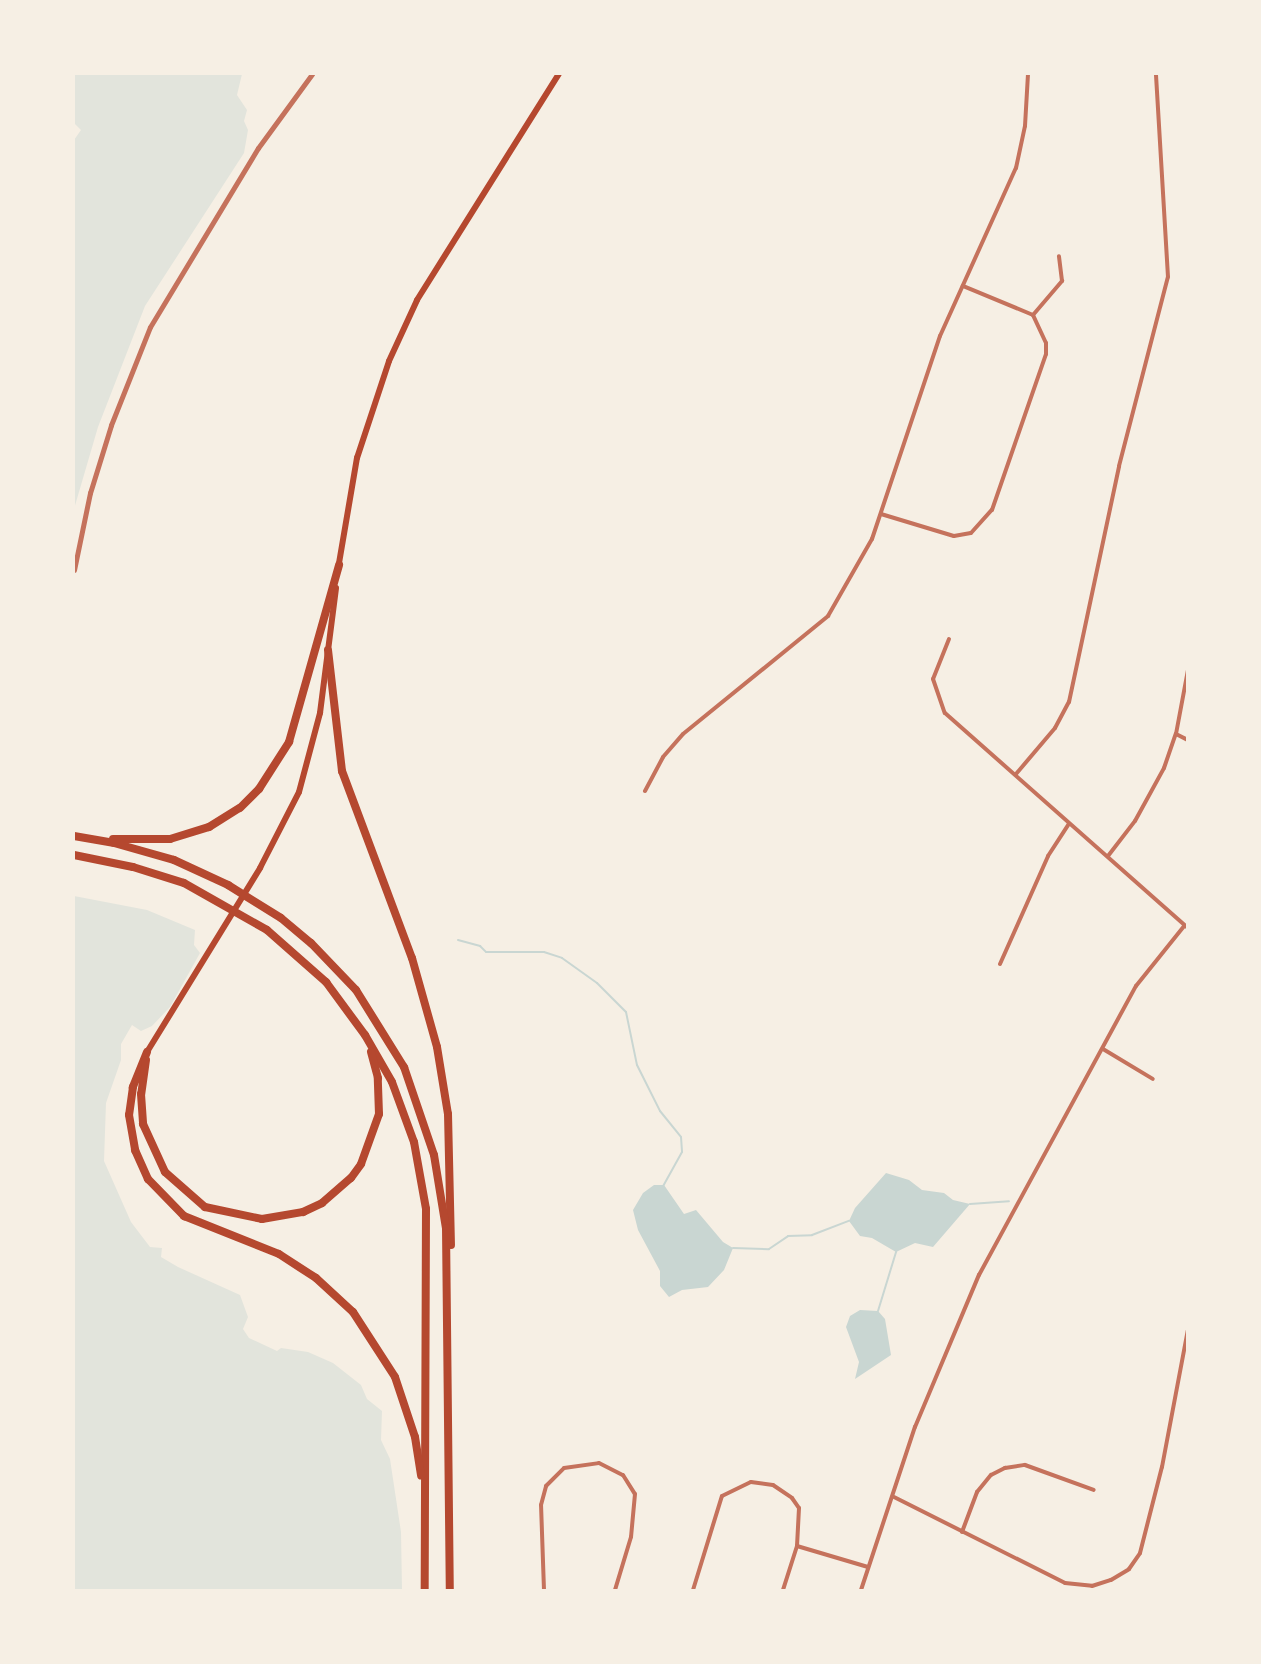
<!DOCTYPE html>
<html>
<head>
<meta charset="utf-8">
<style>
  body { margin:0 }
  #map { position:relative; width:1261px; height:1664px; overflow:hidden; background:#f6efe4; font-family:"DejaVu Sans",sans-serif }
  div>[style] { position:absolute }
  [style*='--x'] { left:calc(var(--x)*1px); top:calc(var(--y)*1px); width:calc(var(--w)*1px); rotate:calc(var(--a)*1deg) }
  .green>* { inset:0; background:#e2e4dc }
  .water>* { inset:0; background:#c9d6d2 }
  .stream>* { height:2px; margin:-1px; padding:0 1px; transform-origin:1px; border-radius:1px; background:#c9d6d2 }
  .minor>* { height:4px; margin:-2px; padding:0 2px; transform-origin:2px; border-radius:2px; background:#c5725c }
  .tertiary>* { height:5px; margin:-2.5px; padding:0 2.5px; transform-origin:2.5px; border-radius:2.5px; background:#c5725c }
  .secondary>* { height:6px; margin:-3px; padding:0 3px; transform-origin:3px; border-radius:3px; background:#b5482f }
  .motorway>* { height:8px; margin:-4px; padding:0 4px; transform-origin:4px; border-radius:4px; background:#b5482f }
  span { translate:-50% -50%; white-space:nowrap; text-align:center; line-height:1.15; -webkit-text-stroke:4.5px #f6efe4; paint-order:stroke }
  .frame { position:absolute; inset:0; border:75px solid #f6efe4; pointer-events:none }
</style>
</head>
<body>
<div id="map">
  <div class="green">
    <i style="clip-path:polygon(74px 74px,242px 74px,237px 95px,247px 110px,244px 121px,248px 130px,244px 153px,145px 306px,98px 427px,74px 509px,74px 140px,81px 130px,74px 123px)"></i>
    <i style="clip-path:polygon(74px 896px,147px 910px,195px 930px,194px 945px,200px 953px,170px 1007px,152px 1026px,141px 1031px,132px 1025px,121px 1044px,121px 1060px,106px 1103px,104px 1161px,131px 1222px,150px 1247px,162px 1248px,161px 1257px,178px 1267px,240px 1295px,248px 1317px,243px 1329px,249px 1338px,277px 1351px,281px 1348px,308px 1352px,333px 1363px,361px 1385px,367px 1399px,382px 1411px,381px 1440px,390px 1459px,401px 1532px,402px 1590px,74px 1590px)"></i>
  </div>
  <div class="water">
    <i style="clip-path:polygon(886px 1173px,909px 1180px,922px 1190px,944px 1193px,953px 1200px,970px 1204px,933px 1247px,915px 1243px,896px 1252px,872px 1238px,860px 1236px,849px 1221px,855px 1208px)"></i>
    <i style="clip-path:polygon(654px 1185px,664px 1185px,684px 1214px,696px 1210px,723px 1242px,733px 1248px,724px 1270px,708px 1287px,682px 1290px,669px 1297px,660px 1286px,660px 1271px,638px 1230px,633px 1210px,643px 1193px)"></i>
    <i style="clip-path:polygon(860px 1310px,878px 1311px,885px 1319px,891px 1355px,855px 1379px,859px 1362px,846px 1327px,850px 1316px)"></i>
  </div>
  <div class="stream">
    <i style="--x:458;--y:940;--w:23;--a:15"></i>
    <i style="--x:480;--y:946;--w:8;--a:45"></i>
    <i style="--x:486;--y:952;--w:58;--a:0"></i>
    <i style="--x:544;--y:952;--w:19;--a:18"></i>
    <i style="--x:562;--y:958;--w:43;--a:35.5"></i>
    <i style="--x:597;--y:983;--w:41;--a:45"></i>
    <i style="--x:626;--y:1012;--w:54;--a:78.3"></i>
    <i style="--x:637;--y:1065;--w:51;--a:63.4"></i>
    <i style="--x:660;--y:1111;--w:33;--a:51"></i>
    <i style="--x:681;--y:1137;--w:15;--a:86"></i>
    <i style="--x:682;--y:1152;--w:38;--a:119"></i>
    <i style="--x:970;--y:1204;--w:39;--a:-4"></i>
    <i style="--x:733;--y:1248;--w:36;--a:2"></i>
    <i style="--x:769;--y:1249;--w:23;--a:-34"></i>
    <i style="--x:788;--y:1236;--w:24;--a:-2"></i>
    <i style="--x:812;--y:1235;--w:40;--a:-21"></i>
    <i style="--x:878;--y:1311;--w:62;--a:-73"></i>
  </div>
  <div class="minor">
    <i style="--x:1033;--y:315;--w:45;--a:-49.5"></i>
    <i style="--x:1062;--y:281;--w:25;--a:-97"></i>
    <i style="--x:881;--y:514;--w:76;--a:16.8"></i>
    <i style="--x:954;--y:536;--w:17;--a:-10"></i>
    <i style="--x:971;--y:533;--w:31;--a:-48"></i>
    <i style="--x:992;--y:510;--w:165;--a:-70.9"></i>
    <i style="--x:1046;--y:354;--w:11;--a:-90"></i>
    <i style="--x:1046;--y:343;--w:31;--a:-115"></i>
    <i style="--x:1033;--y:315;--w:76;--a:-157.5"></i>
    <i style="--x:949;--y:639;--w:43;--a:111.8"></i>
    <i style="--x:933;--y:679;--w:36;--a:71"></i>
    <i style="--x:945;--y:713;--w:324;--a:41.5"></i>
    <i style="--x:1176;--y:734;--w:13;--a:27"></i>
    <i style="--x:1016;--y:774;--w:60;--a:-49.7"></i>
    <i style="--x:1055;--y:728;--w:30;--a:-62"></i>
    <i style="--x:1069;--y:702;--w:241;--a:-78"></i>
    <i style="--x:1119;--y:466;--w:195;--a:-75.5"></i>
    <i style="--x:1168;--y:277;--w:203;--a:-93.4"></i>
    <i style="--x:645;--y:791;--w:38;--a:-62"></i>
    <i style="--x:663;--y:757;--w:30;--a:-49"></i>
    <i style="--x:683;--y:734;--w:187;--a:-39.1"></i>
    <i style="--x:828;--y:616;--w:89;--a:-60.3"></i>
    <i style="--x:872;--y:539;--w:214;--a:-71.5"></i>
    <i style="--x:940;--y:336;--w:184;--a:-65.7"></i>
    <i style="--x:1016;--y:168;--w:43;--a:-77.9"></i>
    <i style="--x:1025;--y:126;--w:52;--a:-86.7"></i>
    <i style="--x:1108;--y:856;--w:44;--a:-52.4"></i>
    <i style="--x:1135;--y:821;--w:60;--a:-61.3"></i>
    <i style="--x:1164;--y:768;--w:36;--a:-71"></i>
    <i style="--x:1176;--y:734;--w:65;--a:-79.4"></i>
    <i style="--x:1000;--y:964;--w:118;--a:-66"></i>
    <i style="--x:1048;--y:856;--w:38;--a:-57"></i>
    <i style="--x:1103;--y:1049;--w:58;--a:31"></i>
    <i style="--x:894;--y:1497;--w:191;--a:26.7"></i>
    <i style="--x:1065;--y:1583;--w:27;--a:6"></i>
    <i style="--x:1092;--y:1586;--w:20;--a:-18"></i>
    <i style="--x:1111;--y:1580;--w:21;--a:-31"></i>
    <i style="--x:1129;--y:1569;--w:19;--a:-55"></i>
    <i style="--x:1140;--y:1553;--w:89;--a:-75.7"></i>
    <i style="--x:1162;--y:1467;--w:139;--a:-79.3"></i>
    <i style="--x:962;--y:1532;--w:43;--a:-69.4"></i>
    <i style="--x:977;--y:1492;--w:22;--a:-51"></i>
    <i style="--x:991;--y:1475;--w:16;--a:-27"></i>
    <i style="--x:1005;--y:1468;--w:20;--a:-9"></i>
    <i style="--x:1025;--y:1465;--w:73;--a:19.9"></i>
    <i style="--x:797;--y:1546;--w:74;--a:16.5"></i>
    <i style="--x:544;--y:1590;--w:85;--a:-92"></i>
    <i style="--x:541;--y:1505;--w:20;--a:-75"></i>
    <i style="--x:546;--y:1486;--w:25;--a:-45"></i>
    <i style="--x:564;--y:1468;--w:35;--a:-8"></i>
    <i style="--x:599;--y:1463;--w:27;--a:27"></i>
    <i style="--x:623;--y:1475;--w:22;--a:58"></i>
    <i style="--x:635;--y:1494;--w:43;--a:95.3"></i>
    <i style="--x:631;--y:1537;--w:55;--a:106.8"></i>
    <i style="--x:693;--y:1590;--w:98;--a:-72.9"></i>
    <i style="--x:722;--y:1496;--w:32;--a:-26"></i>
    <i style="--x:751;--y:1482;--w:22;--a:8"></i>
    <i style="--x:773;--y:1485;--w:23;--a:34"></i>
    <i style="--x:792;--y:1498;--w:12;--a:55"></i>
    <i style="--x:799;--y:1508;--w:38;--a:93"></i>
    <i style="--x:797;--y:1546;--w:46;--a:107.7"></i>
    <i style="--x:861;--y:1590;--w:172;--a:-71.7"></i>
    <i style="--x:915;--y:1427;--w:165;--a:-67.2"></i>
    <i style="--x:979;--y:1275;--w:329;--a:-61.5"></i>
    <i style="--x:1136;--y:986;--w:77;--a:-51.3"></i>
  </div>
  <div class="tertiary">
    <i style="--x:74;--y:570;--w:79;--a:-78.3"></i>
    <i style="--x:90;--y:493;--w:71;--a:-72.8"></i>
    <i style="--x:111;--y:425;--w:105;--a:-68.3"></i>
    <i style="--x:150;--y:327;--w:209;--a:-58.9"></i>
    <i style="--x:258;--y:148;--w:92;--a:-53.9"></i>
  </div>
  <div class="secondary">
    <i style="--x:338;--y:569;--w:113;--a:-80.3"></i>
    <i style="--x:357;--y:458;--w:102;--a:-71.7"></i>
    <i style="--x:389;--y:361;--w:67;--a:-65.3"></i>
    <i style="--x:417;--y:300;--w:267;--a:-57.9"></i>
    <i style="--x:147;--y:1052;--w:216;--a:-58.4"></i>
    <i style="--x:260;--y:868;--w:85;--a:-62.8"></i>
    <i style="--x:299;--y:792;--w:82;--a:-75.1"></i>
    <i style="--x:320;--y:713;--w:126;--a:-82.7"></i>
  </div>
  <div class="motorway">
    <i style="--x:328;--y:650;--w:122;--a:83.4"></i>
    <i style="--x:342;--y:771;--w:200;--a:69.5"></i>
    <i style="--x:412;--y:958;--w:92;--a:74.3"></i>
    <i style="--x:437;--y:1047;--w:68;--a:80.7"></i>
    <i style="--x:448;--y:1114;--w:131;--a:88.7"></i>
    <i style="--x:74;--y:836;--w:41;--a:9.9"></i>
    <i style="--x:114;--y:843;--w:62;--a:15.8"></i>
    <i style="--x:174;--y:860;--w:60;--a:24.8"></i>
    <i style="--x:228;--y:885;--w:62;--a:31.9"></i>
    <i style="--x:281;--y:918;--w:39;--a:40"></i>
    <i style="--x:311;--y:943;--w:65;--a:46.2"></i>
    <i style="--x:356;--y:990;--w:91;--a:58.1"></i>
    <i style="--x:404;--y:1067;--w:93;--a:71.2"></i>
    <i style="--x:434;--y:1155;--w:74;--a:80.7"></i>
    <i style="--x:446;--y:1228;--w:362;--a:89.4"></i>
    <i style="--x:113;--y:839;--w:57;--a:0"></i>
    <i style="--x:170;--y:839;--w:41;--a:-17.1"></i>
    <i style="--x:209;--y:827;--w:36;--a:-32"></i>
    <i style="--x:240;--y:808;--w:27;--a:-45"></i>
    <i style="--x:259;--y:789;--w:56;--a:-57.4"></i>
    <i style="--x:289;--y:742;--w:184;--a:-74.2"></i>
    <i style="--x:74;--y:855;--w:60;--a:11.5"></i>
    <i style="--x:133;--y:867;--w:53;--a:17.4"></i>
    <i style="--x:184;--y:883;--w:95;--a:29.5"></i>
    <i style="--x:267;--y:930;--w:79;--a:41.4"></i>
    <i style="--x:326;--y:982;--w:66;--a:53.7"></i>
    <i style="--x:365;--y:1035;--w:54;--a:60.1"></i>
    <i style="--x:392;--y:1082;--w:64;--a:69.9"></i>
    <i style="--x:414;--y:1142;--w:68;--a:79.8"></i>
    <i style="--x:426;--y:1209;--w:381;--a:90.2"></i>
    <i style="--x:147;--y:1052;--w:38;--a:112"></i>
    <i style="--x:133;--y:1087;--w:28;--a:98"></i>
    <i style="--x:129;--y:1115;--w:36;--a:80"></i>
    <i style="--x:135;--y:1150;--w:32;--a:66"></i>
    <i style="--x:148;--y:1179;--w:52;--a:45.8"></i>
    <i style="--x:184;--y:1216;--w:102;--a:21.8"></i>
    <i style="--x:279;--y:1254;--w:44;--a:33"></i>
    <i style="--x:316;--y:1278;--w:50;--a:42.6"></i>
    <i style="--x:353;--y:1312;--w:77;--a:57.1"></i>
    <i style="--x:395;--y:1377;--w:63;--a:71.6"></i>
    <i style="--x:415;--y:1437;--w:39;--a:81"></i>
    <i style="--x:146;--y:1060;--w:34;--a:98"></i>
    <i style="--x:141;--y:1094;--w:30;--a:86"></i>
    <i style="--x:143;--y:1124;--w:53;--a:65.4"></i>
    <i style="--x:165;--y:1172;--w:53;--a:41.2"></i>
    <i style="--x:205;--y:1207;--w:58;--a:11.9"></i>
    <i style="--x:262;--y:1219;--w:42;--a:-9.7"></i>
    <i style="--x:303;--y:1212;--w:21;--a:-25"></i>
    <i style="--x:322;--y:1203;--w:38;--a:-41"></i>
    <i style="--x:351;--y:1178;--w:17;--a:-54"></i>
    <i style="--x:361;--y:1164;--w:53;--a:-70.2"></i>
    <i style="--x:379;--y:1114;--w:36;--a:-92"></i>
    <i style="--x:378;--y:1078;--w:27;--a:-105"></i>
  </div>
  <div class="frame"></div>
</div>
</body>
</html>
